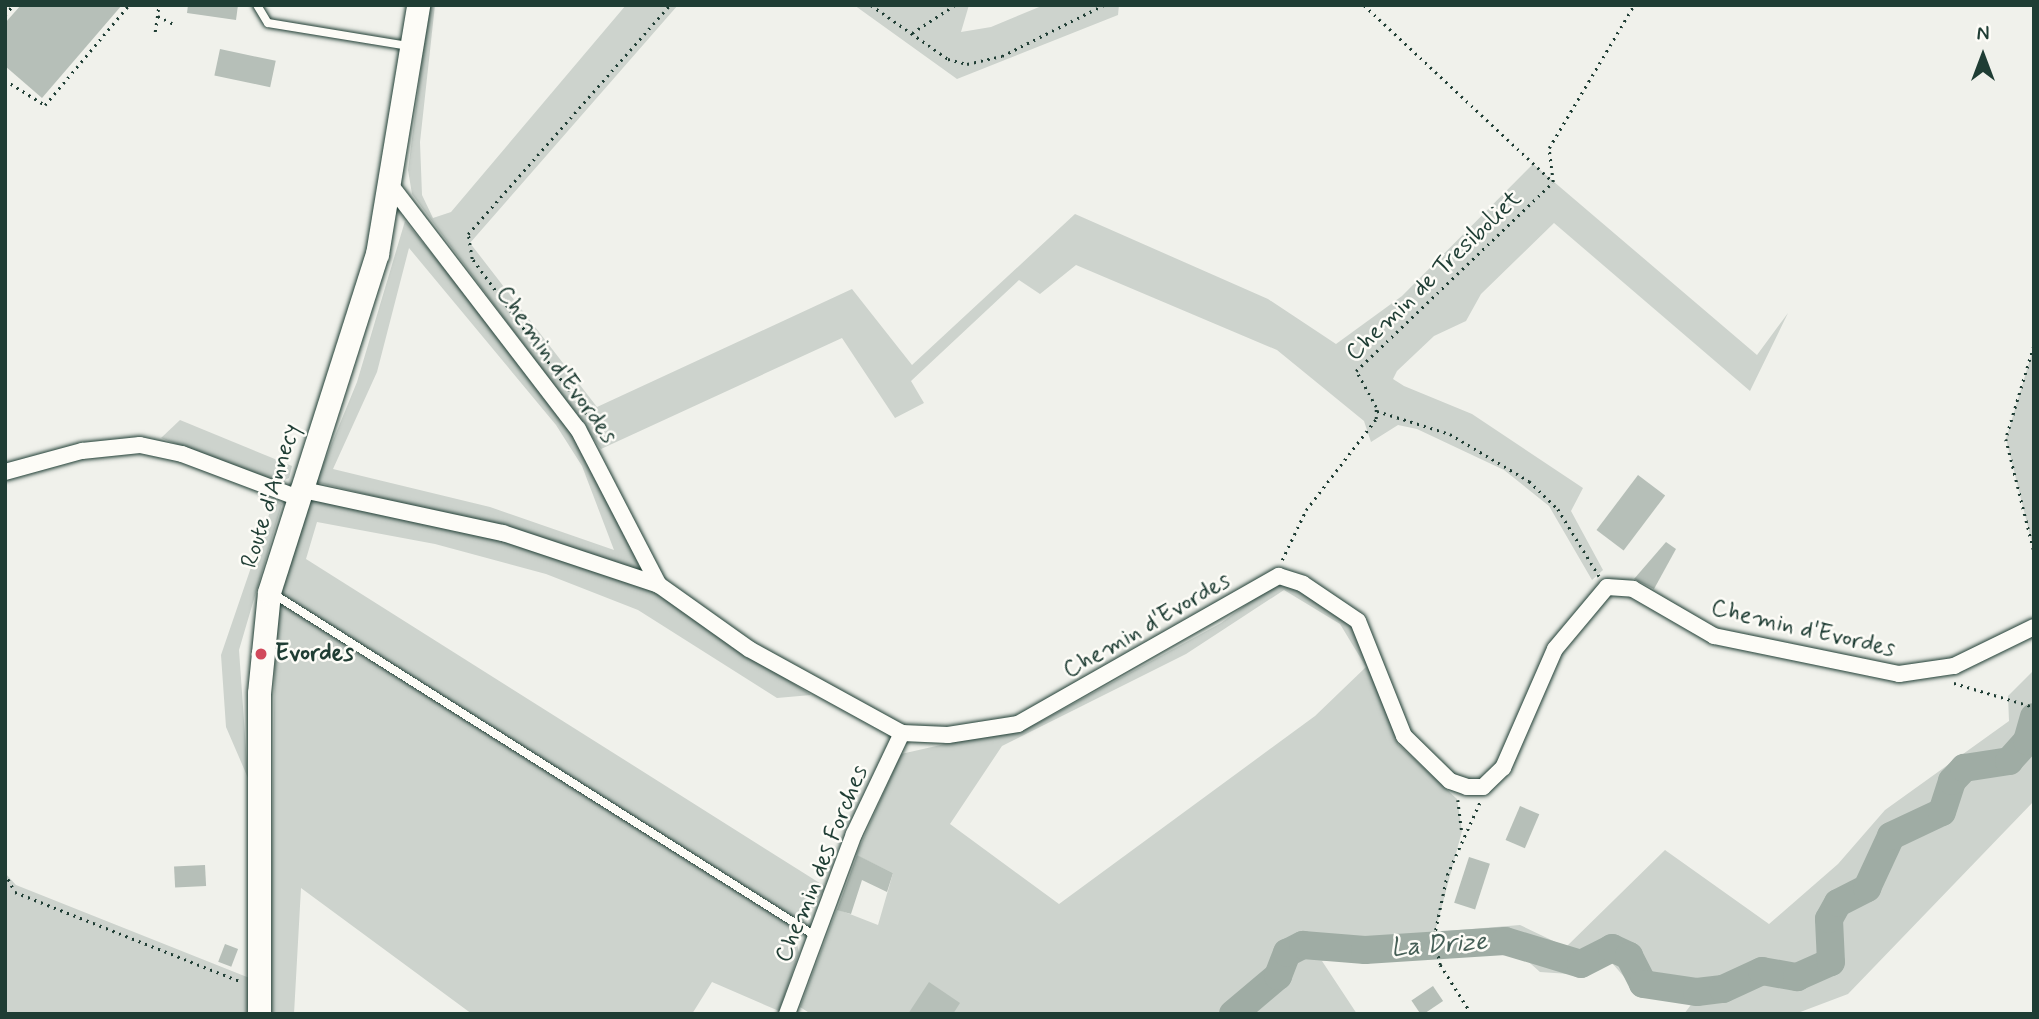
<!DOCTYPE html>
<html>
<head>
<meta charset="utf-8">
<style>
  body { margin:0 }
  #map { position:relative; width:2039px; height:1019px; overflow:hidden; background:#f0f1eb; font-family:Mynerve,sans-serif }
  div>[style] { position:absolute }
  [style*='--x'] { left:calc(var(--x)*1px); top:calc(var(--y)*1px); width:calc(var(--w)*1px); rotate:calc(var(--a)*1deg) }
  .green>* { inset:0; background:#cdd3cd }
  .river>* { height:28px; margin:-14px; padding:0 14px; transform-origin:14px; border-radius:14px; background:#9faca4 }
  .building>* { inset:0; background:#b6bfb8; transform-origin:0 0 }
  .path>* { height:2.5px; margin-top:-1.25px; transform-origin:0; background:repeating-linear-gradient(90deg,#1f3d34 0 2px,transparent 0 7px) }
  .roads { filter:drop-shadow(0 0 2px #1f3d34) drop-shadow(0 0 2px #1f3d34) }
  .service>* { height:8px; margin:-4px; padding:0 4px; transform-origin:4px; border-radius:4px; background:#fdfcf7 }
  .minor>* { height:16px; margin:-8px; padding:0 8px; transform-origin:8px; border-radius:8px; background:#fdfcf7 }
  .secondary>* { height:23px; margin:-11.5px; padding:0 11.5px; transform-origin:11.5px; border-radius:11.5px; background:#fdfcf7 }
  .dots>* { width:19px; height:19px; translate:-50% -50%; box-sizing:border-box; border:4px solid #fdfcf7; border-radius:50% }
  span { translate:-50% -50%; white-space:nowrap; text-align:center; line-height:1.15; -webkit-text-stroke:5px #fdfcf7; paint-order:stroke }
  .street-label { font-size:24px; color:#1f3d34 }
  .poi-label { font-size:24px; color:#1f3d34; font-weight:700 }
  .left { translate:0 -50%; text-align:left }
  .water-label { font-size:26px; color:#455e56; font-style:italic }
  .frame { position:absolute; inset:0; border:7px solid #1f3d34; pointer-events:none }
  .north { position:absolute; left:1948px; top:21px; width:70px; height:70px; -webkit-text-stroke:5px #fdfcf7; paint-order:stroke; rotate:0deg; font-size:19px; font-weight:700; line-height:28px; text-align:center; color:#1f3d34 }
  .north::after { content:''; display:block; margin:auto; width:24px; height:32px; background:#1f3d34; clip-path:polygon(50% 0,100% 100%,50% 72%,0 100%) }
</style>
</head>
<body>
<div id="map">
  <div class="green">
    <i style="clip-path:polygon(429px 5px,435px 5px,420px 142px,422px 195px,433px 218px,451px 212px,626px 5px,678px 5px,470px 243px,597px 407px,852px 289px,912px 365px,1075px 214px,1268px 299px,1336px 344px,1402px 296px,1533px 164px,1757px 355px,1788px 313px,1750px 391px,1554px 223px,1481px 294px,1466px 321px,1434px 336px,1397px 371px,1393px 379px,1404px 386px,1472px 414px,1583px 488px,1571px 511px,1603px 570px,1592px 580px,1549px 506px,1504px 470px,1417px 429px,1398px 425px,1371px 442px,1364px 421px,1277px 350px,1076px 265px,1040px 294px,1019px 280px,911px 381px,924px 403px,895px 418px,842px 338px,601px 449px,412px 194px,408px 170px)"></i>
    <i style="clip-path:polygon(854px 5px,969px 5px,961px 32px,991px 27px,1044px 5px,1119px 5px,1118px 15px,957px 79px)"></i>
    <i style="clip-path:polygon(evenodd,405px 221px,549px 394px,617px 511px,642px 574px,527px 534px,316px 482px,357px 382px,405px 221px,409px 248px,556px 425px,582px 466px,614px 550px,490px 507px,333px 469px,377px 372px,409px 248px)"></i>
    <i style="clip-path:polygon(2034px 346px,2034px 551px,2006px 439px)"></i>
    <i style="clip-path:polygon(180px 420px,292px 466px,289px 478px,277px 483px,161px 438px)"></i>
    <i style="clip-path:polygon(309px 498px,475px 529px,650px 589px,811px 695px,777px 698px,638px 610px,546px 574px,435px 544px,317px 522px,306px 559px,826px 887px,795px 934px,799px 953px,779px 1011px,712px 982px,692px 1014px,472px 1014px,301px 888px,294px 1014px,270px 1014px,275px 640px,285px 572px)"></i>
    <i style="clip-path:polygon(274px 500px,282px 504px,239px 650px,248px 778px,226px 727px,221px 655px)"></i>
    <i style="clip-path:polygon(evenodd,1276px 583px,1295px 584px,1360px 630px,1398px 744px,1457px 799px,1462px 831px,1435px 932px,1520px 925px,1566px 947px,1665px 850px,1769px 924px,1838px 864px,1885px 810px,2009px 721px,2008px 696px,2034px 670px,2034px 801px,1848px 994px,1795px 1014px,1684px 1014px,1693px 1002px,1639px 994px,1612px 963px,1569px 974px,1540px 972px,1514px 949px,1495px 946px,1322px 961px,1357px 1014px,811px 1014px,800px 1007px,837px 909px,878px 925px,893px 873px,856px 855px,901px 754px,1038px 723px,1221px 623px,1276px 583px,1284px 590px,1340px 624px,1366px 667px,1315px 716px,1059px 904px,950px 824px,1002px 746px,1186px 654px,1284px 590px)"></i>
    <i style="clip-path:polygon(5px 873px,16px 885px,252px 979px,247px 1014px,5px 1014px)"></i>
  </div>
  <div class="river">
    <i style="--x:1233;--y:1014;--w:59;--a:-40.2"></i>
    <i style="--x:1278;--y:976;--w:25;--a:-69"></i>
    <i style="--x:1287;--y:953;--w:18;--a:-27"></i>
    <i style="--x:1303;--y:945;--w:62;--a:4.6"></i>
    <i style="--x:1365;--y:950;--w:140;--a:-3.7"></i>
    <i style="--x:1505;--y:941;--w:79;--a:16.8"></i>
    <i style="--x:1581;--y:964;--w:35;--a:-27"></i>
    <i style="--x:1612;--y:948;--w:19;--a:25"></i>
    <i style="--x:1629;--y:956;--w:31;--a:63"></i>
    <i style="--x:1643;--y:984;--w:55;--a:8.4"></i>
    <i style="--x:1697;--y:992;--w:26;--a:-7"></i>
    <i style="--x:1723;--y:989;--w:43;--a:-24.8"></i>
    <i style="--x:1762;--y:971;--w:36;--a:10"></i>
    <i style="--x:1797;--y:977;--w:37;--a:-24"></i>
    <i style="--x:1831;--y:962;--w:43;--a:-92.7"></i>
    <i style="--x:1829;--y:919;--w:18;--a:-61"></i>
    <i style="--x:1838;--y:903;--w:33;--a:-27"></i>
    <i style="--x:1867;--y:888;--w:57;--a:-65.2"></i>
    <i style="--x:1891;--y:836;--w:56;--a:-25.2"></i>
    <i style="--x:1942;--y:812;--w:33;--a:-72"></i>
    <i style="--x:1952;--y:781;--w:18;--a:-47"></i>
    <i style="--x:1964;--y:768;--w:46;--a:-8.8"></i>
    <i style="--x:2009;--y:761;--w:27;--a:-48"></i>
    <i style="--x:2027;--y:741;--w:25;--a:-74"></i>
  </div>
  <div class="building">
    <i style="clip-path:polygon(21px 5px,122px 5px,42px 98px,5px 66px,5px 23px)"></i>
    <i style="clip-path:polygon(188px 5px,238px 5px,236px 20px,187px 13px)"></i>
    <i style="left:220px;top:49px;width:57px;height:27px;rotate:12deg"></i>
    <i style="left:1638px;top:475px;width:34px;height:69px;rotate:37deg"></i>
    <i style="clip-path:polygon(1666px 542px,1676px 549px,1654px 589px,1634px 579px)"></i>
    <i style="left:1520px;top:806px;width:21px;height:37px;rotate:23deg"></i>
    <i style="clip-path:polygon(857px 855px,893px 873px,887px 892px,862px 880px,851px 914px,837px 910px)"></i>
    <i style="left:1469px;top:857px;width:22px;height:48px;rotate:18deg"></i>
    <i style="left:205px;top:865px;width:21px;height:31px;rotate:87deg"></i>
    <i style="left:225px;top:944px;width:14px;height:19px;rotate:21deg"></i>
    <i style="clip-path:polygon(929px 982px,960px 1003px,953px 1014px,908px 1014px)"></i>
    <i style="left:1433px;top:986px;width:18px;height:26px;rotate:56deg"></i>
  </div>
  <div class="path">
    <i style="--x:871;--y:5;--w:94;--a:35"></i>
    <i style="--x:948;--y:59;--w:20;--a:15"></i>
    <i style="--x:967;--y:64;--w:36;--a:-13"></i>
    <i style="--x:1002;--y:56;--w:114;--a:-26.6"></i>
    <i style="--x:1364;--y:5;--w:259;--a:43.1"></i>
    <i style="--x:5;--y:15;--w:13;--a:-51"></i>
    <i style="--x:158;--y:16;--w:20;--a:27"></i>
    <i style="--x:155;--y:32;--w:27;--a:-82"></i>
    <i style="--x:912;--y:33;--w:51;--a:-33.1"></i>
    <i style="--x:5;--y:80;--w:47;--a:32"></i>
    <i style="--x:45;--y:105;--w:131;--a:-50"></i>
    <i style="--x:1553;--y:182;--w:34;--a:-97"></i>
    <i style="--x:1549;--y:148;--w:166;--a:-59.3"></i>
    <i style="--x:2034;--y:346;--w:97;--a:106.8"></i>
    <i style="--x:2006;--y:439;--w:115;--a:76"></i>
    <i style="--x:1377;--y:411;--w:77;--a:17.5"></i>
    <i style="--x:1450;--y:434;--w:92;--a:30.7"></i>
    <i style="--x:1529;--y:481;--w:40;--a:44"></i>
    <i style="--x:1558;--y:509;--w:79;--a:58.5"></i>
    <i style="--x:586;--y:414;--w:192;--a:-126.3"></i>
    <i style="--x:472;--y:259;--w:25;--a:-99"></i>
    <i style="--x:468;--y:234;--w:305;--a:-48.6"></i>
    <i style="--x:1282;--y:560;--w:55;--a:-64.4"></i>
    <i style="--x:1306;--y:510;--w:115;--a:-52.4"></i>
    <i style="--x:1376;--y:419;--w:12;--a:-90"></i>
    <i style="--x:1376;--y:407;--w:41;--a:-119.1"></i>
    <i style="--x:1356;--y:371;--w:273;--a:-43.8"></i>
    <i style="--x:1954;--y:683;--w:84;--a:16.7"></i>
    <i style="--x:1458;--y:800;--w:31;--a:83"></i>
    <i style="--x:5;--y:873;--w:21;--a:62"></i>
    <i style="--x:15;--y:892;--w:242;--a:21.6"></i>
    <i style="--x:1471;--y:1014;--w:58;--a:-122.3"></i>
    <i style="--x:1440;--y:965;--w:29;--a:-102"></i>
    <i style="--x:1434;--y:937;--w:63;--a:-78.2"></i>
    <i style="--x:1447;--y:875;--w:80;--a:-65.7"></i>
  </div>
  <div class="roads">
    <div class="service">
      <i style="--x:257;--y:5;--w:21;--a:59"></i>
      <i style="--x:268;--y:23;--w:143;--a:9.3"></i>
      <i style="--x:272;--y:593;--w:644;--a:32.26"></i>
    </div>
    <div class="minor">
      <i style="--x:392;--y:187;--w:305;--a:52.5"></i>
      <i style="--x:578;--y:429;--w:176;--a:62.6"></i>
      <i style="--x:659;--y:585;--w:110;--a:35.4"></i>
      <i style="--x:749;--y:649;--w:175;--a:28.8"></i>
      <i style="--x:902;--y:733;--w:46;--a:2.5"></i>
      <i style="--x:948;--y:735;--w:71;--a:-8.9"></i>
      <i style="--x:1018;--y:724;--w:300;--a:-29.6"></i>
      <i style="--x:1279;--y:576;--w:25;--a:18"></i>
      <i style="--x:1303;--y:584;--w:66;--a:33.9"></i>
      <i style="--x:1358;--y:621;--w:124;--a:68.2"></i>
      <i style="--x:1404;--y:736;--w:64;--a:44.4"></i>
      <i style="--x:1450;--y:781;--w:18;--a:19"></i>
      <i style="--x:1467;--y:787;--w:16;--a:0"></i>
      <i style="--x:1483;--y:787;--w:28;--a:-44"></i>
      <i style="--x:1503;--y:768;--w:130;--a:-66.4"></i>
      <i style="--x:1555;--y:649;--w:81;--a:-50"></i>
      <i style="--x:1607;--y:587;--w:26;--a:4"></i>
      <i style="--x:1633;--y:589;--w:94;--a:30.1"></i>
      <i style="--x:1714;--y:636;--w:189;--a:11.6"></i>
      <i style="--x:1899;--y:674;--w:56;--a:-8.3"></i>
      <i style="--x:1954;--y:666;--w:89;--a:-26"></i>
      <i style="--x:5;--y:472;--w:80;--a:-15.3"></i>
      <i style="--x:82;--y:451;--w:58;--a:-5.9"></i>
      <i style="--x:140;--y:445;--w:43;--a:12.1"></i>
      <i style="--x:182;--y:454;--w:122;--a:20.7"></i>
      <i style="--x:299;--y:489;--w:209;--a:12.2"></i>
      <i style="--x:503;--y:533;--w:164;--a:18.4"></i>
      <i style="--x:787;--y:1014;--w:192;--a:-69.6"></i>
      <i style="--x:854;--y:834;--w:112;--a:-64.6"></i>
    </div>
    <div class="secondary">
      <i style="--x:259;--y:1014;--w:321;--a:-90"></i>
      <i style="--x:259;--y:693;--w:101;--a:-84.3"></i>
      <i style="--x:269;--y:592;--w:355;--a:-72.3"></i>
      <i style="--x:377;--y:254;--w:252;--a:-80.6"></i>
    </div>
  </div>
  <div class="dots">
    <i style="left:261px;top:654px;background:#d1495b"></i>
  </div>
  <div class="street-label">
    <span style="left:1434px;top:276px;rotate:-44deg">Chemin de Tresiboliet</span>
    <span style="left:556px;top:365px;rotate:54deg">Chemin d'Evordes</span>
    <span style="left:271px;top:496px;rotate:-73deg">Route d'Annecy</span>
    <span style="left:1147px;top:626px;rotate:-30deg">Chemin d'Evordes</span>
    <span style="left:1803px;top:629px;rotate:13deg">Chemin d'Evordes</span>
    <span style="left:822px;top:864px;rotate:-68deg">Chemin des Forches</span>
  </div>
  <div class="poi-label">
    <span class="left" style="left:275px;top:654px">Evordes</span>
  </div>
  <div class="water-label">
    <span style="left:1439px;top:946px;rotate:-4deg">La Drize</span>
  </div>
  <div class="frame"></div>
  <div class="north">N</div>
</div>
</body>
</html>
